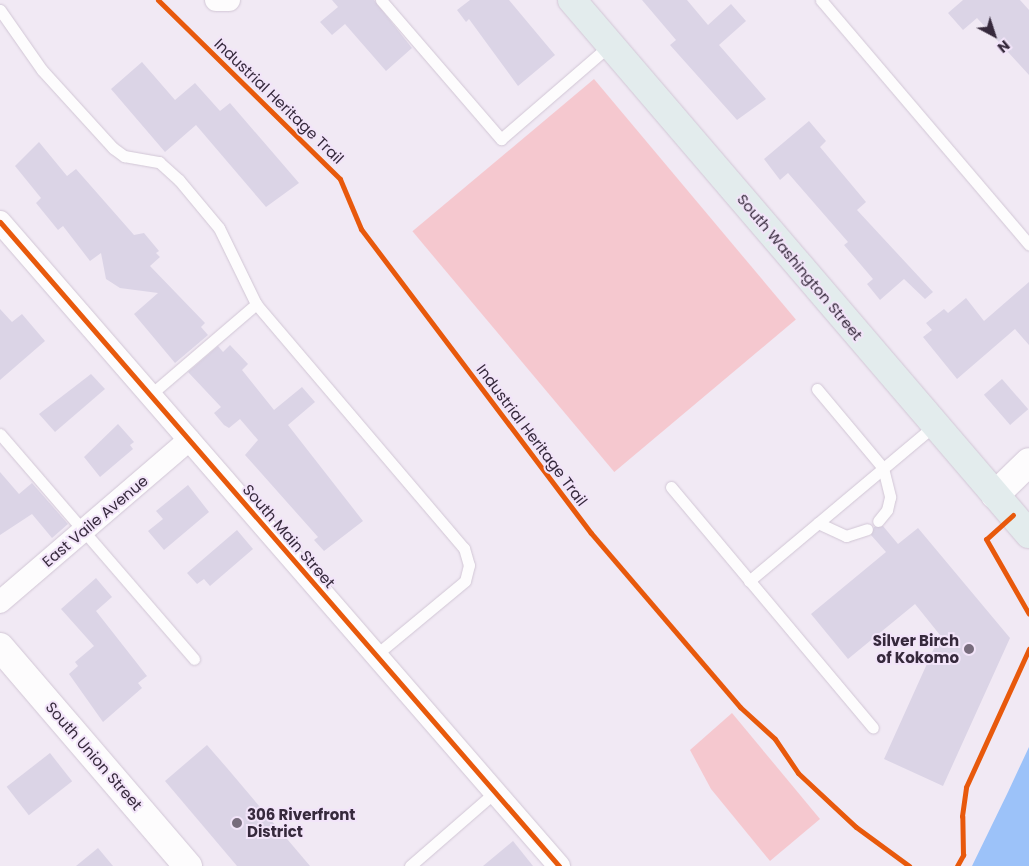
<!DOCTYPE html>
<html>
<head>
<meta charset="utf-8">
<style>
  body { margin:0 }
  #map { position:relative; width:1029px; height:866px; overflow:hidden; background:#f1e9f4; font-family:Poppins,sans-serif }
  div>[style] { position:absolute }
  [style*='--x'] { left:calc(var(--x)*1px); top:calc(var(--y)*1px); width:calc(var(--w)*1px); rotate:calc(var(--a)*1deg) }
  .green>* { inset:0; background:#f5c8cf; transform-origin:0 0 }
  .water>* { inset:0; background:#9cc2f9 }
  .building>* { inset:0; background:#dbd4e6; transform-origin:0 0 }
  .roads { filter:drop-shadow(0 0 1px #d1c6d5) drop-shadow(0 0 1px #d1c6d5) }
  .service>* { height:11px; margin:-5.5px; padding:0 5.5px; transform-origin:5.5px; border-radius:5.5px; background:#fdfcfd }
  .minor>* { height:22px; margin:-11px; padding:0 11px; transform-origin:11px; border-radius:11px; background:#fdfcfd }
  .tertiary>* { height:28px; margin:-14px; padding:0 14px; transform-origin:14px; border-radius:14px; background:#fdfcfd }
  .secondary>* { height:28px; margin:-14px; padding:0 14px; transform-origin:14px; border-radius:14px; background:#fdfcfd }
  .primary>* { height:28px; margin:-14px; padding:0 14px; transform-origin:14px; border-radius:14px; background:#e3eced }
  .cycleway>* { height:5px; margin:-2.5px; padding:0 2.5px; transform-origin:2.5px; border-radius:2.5px; background:#e8590c }
  .dots>* { width:14px; height:14px; translate:-50% -50%; box-sizing:border-box; border:2px solid #f2e4f9; border-radius:50% }
  span { translate:-50% -50%; white-space:nowrap; text-align:center; line-height:1.15; -webkit-text-stroke:4px #f2e4f9; paint-order:stroke }
  .street-label { font-size:15px; color:#36293c }
  .poi-label { font-size:15px; color:#36293c; font-weight:700 }
  .right { translate:-100% -50%; text-align:right }
  .left { translate:0 -50%; text-align:left }
  .north { position:absolute; left:969px; top:10px; width:50px; height:50px; -webkit-text-stroke:4px #f2e4f9; paint-order:stroke; rotate:140deg; font-size:14px; font-weight:700; line-height:20px; text-align:center; color:#36293c }
  .north::after { content:''; display:block; margin:auto; width:18px; height:22px; background:#36293c; clip-path:polygon(50% 0,100% 100%,50% 72%,0 100%) }
</style>
</head>
<body>
<div id="map">
  <div class="green">
    <i style="left:594px;top:79px;width:314px;height:237px;rotate:50deg"></i>
    <i style="clip-path:polygon(732px 713px,820px 819px,770px 861px,711px 789px,690px 750px)"></i>
  </div>
  <div class="water">
    <i style="clip-path:polygon(1029px 747px,1029px 866px,972px 866px,1008px 792px)"></i>
  </div>
  <div class="building">
    <i style="clip-path:polygon(332px 0,374px 0,412px 48px,386px 71px,345px 24px,332px 35px,320px 22px,338px 7px)"></i>
    <i style="clip-path:polygon(470px 0,509px 0,555px 55px,518px 86px,469px 19px,466px 22px,457px 10px)"></i>
    <i style="clip-path:polygon(642px 0,687px 0,708px 25px,731px 4px,746px 21px,719px 45px,766px 99px,737px 120px,670px 45px,676px 40px)"></i>
    <i style="clip-path:polygon(963px 0,1020px 0,1029px 10px,1029px 75px,977px 18px,963px 30px,948px 13px)"></i>
    <i style="clip-path:polygon(142px 62px,175px 100px,195px 83px,220px 111px,230px 103px,299px 183px,266px 207px,196px 125px,165px 152px,111px 89px)"></i>
    <i style="clip-path:polygon(809px 121px,826px 141px,820px 147px,866px 202px,857px 210px,933px 292px,925px 299px,904px 279px,880px 300px,867px 284px,873px 279px,844px 245px,848px 242px,788px 173px,780px 180px,764px 159px)"></i>
    <i style="clip-path:polygon(39px 142px,67px 176px,76px 169px,134px 235px,144px 233px,159px 251px,156px 253px,160px 257px,150px 266px,205px 323px,201px 327px,208px 335px,175px 363px,134px 314px,158px 293px,120px 288px,106px 279px,101px 253px,90px 261px,63px 226px,58px 230px,36px 203px,41px 198px,15px 166px)"></i>
    <i style="clip-path:polygon(1029px 282px,1029px 345px,1015px 329px,957px 379px,923px 337px,932px 330px,926px 323px,944px 309px,948px 313px,966px 298px,984px 321px)"></i>
    <i style="clip-path:polygon(0 309px,12px 322px,22px 314px,45px 341px,0 380px)"></i>
    <i style="clip-path:polygon(230px 345px,248px 364px,242px 370px,274px 410px,302px 387px,315px 402px,288px 425px,363px 521px,324px 551px,314px 540px,318px 537px,245px 455px,258px 440px,240px 419px,229px 428px,224px 425px,214px 413px,221px 407px,188px 372px,218px 346px,223px 352px)"></i>
    <i style="clip-path:polygon(91px 374px,105px 389px,55px 432px,39px 414px)"></i>
    <i style="left:1002px;top:379px;width:40px;height:24px;rotate:49deg"></i>
    <i style="clip-path:polygon(118px 424px,134px 442px,130px 445px,133px 449px,100px 477px,84px 457px)"></i>
    <i style="clip-path:polygon(0 472px,19px 494px,32px 483px,68px 524px,52px 538px,32px 514px,0 535px)"></i>
    <i style="clip-path:polygon(188px 485px,209px 512px,164px 550px,148px 531px,163px 519px,156px 511px)"></i>
    <i style="clip-path:polygon(883px 526px,898px 544px,918px 528px,1010px 638px,943px 786px,884px 759px,940px 635px,915px 604px,848px 659px,811px 614px,886px 552px,871px 535px,874px 527px)"></i>
    <i style="clip-path:polygon(237px 530px,253px 549px,210px 586px,204px 579px,197px 584px,187px 573px)"></i>
    <i style="clip-path:polygon(96px 578px,112px 597px,96px 611px,147px 676px,138px 683px,142px 688px,103px 722px,69px 674px,78px 666px,75px 662px,94px 646px,61px 609px)"></i>
    <i style="clip-path:polygon(207px 745px,227px 768px,310px 866px,237px 866px,165px 781px)"></i>
    <i style="left:50px;top:753px;width:36px;height:55px;rotate:52deg"></i>
    <i style="clip-path:polygon(513px 841px,533px 866px,483px 866px)"></i>
    <i style="clip-path:polygon(98px 848px,113px 866px,76px 866px)"></i>
  </div>
  <div class="roads">
    <div class="service">
      <i style="--x:381;--y:0;--w:184;--a:49.2"></i>
      <i style="--x:501;--y:139;--w:145;--a:-40.8"></i>
      <i style="--x:821;--y:0;--w:321;--a:49.6"></i>
      <i style="--x:0;--y:10;--w:73;--a:55"></i>
      <i style="--x:42;--y:70;--w:105;--a:47.7"></i>
      <i style="--x:113;--y:148;--w:14;--a:36"></i>
      <i style="--x:124;--y:156;--w:36;--a:10"></i>
      <i style="--x:159;--y:162;--w:27;--a:42"></i>
      <i style="--x:179;--y:180;--w:62;--a:50.2"></i>
      <i style="--x:219;--y:228;--w:85;--a:64"></i>
      <i style="--x:256;--y:304;--w:321;--a:49.6"></i>
      <i style="--x:464;--y:548;--w:18;--a:74"></i>
      <i style="--x:469;--y:565;--w:16;--a:104"></i>
      <i style="--x:465;--y:581;--w:116;--a:140.3"></i>
      <i style="--x:817;--y:389;--w:103;--a:50.1"></i>
      <i style="--x:883;--y:468;--w:30;--a:76"></i>
      <i style="--x:890;--y:497;--w:13;--a:103"></i>
      <i style="--x:887;--y:510;--w:14;--a:129"></i>
      <i style="--x:150;--y:395;--w:140;--a:-40.6"></i>
      <i style="--x:0;--y:434;--w:297;--a:49.2"></i>
      <i style="--x:671;--y:487;--w:314;--a:50"></i>
      <i style="--x:818;--y:523;--w:31;--a:25"></i>
      <i style="--x:846;--y:536;--w:22;--a:-18"></i>
      <i style="--x:749;--y:581;--w:243;--a:-40"></i>
      <i style="--x:410;--y:866;--w:113;--a:-41"></i>
    </div>
    <div class="minor">
      <i style="--x:216;--y:0;--w:13;--a:0"></i>
      <i style="--x:0;--y:222;--w:853;--a:49.04"></i>
      <i style="--x:0;--y:602;--w:249;--a:-40.6"></i>
    </div>
    <div class="tertiary">
      <i style="--x:0;--y:647;--w:289;--a:49.4"></i>
    </div>
    <div class="secondary">
      <i style="--x:995;--y:495;--w:47;--a:-44.1"></i>
    </div>
    <div class="primary">
      <i style="--x:572;--y:0;--w:703;--a:49.44"></i>
    </div>
  </div>
  <div class="cycleway">
    <i style="--x:158;--y:0;--w:255;--a:44.5"></i>
    <i style="--x:340;--y:179;--w:54;--a:67.2"></i>
    <i style="--x:361;--y:229;--w:381;--a:52.9"></i>
    <i style="--x:591;--y:533;--w:229;--a:49.4"></i>
    <i style="--x:740;--y:707;--w:47;--a:42.4"></i>
    <i style="--x:775;--y:739;--w:41;--a:55.9"></i>
    <i style="--x:798;--y:773;--w:79;--a:43"></i>
    <i style="--x:856;--y:827;--w:66;--a:36.3"></i>
    <i style="--x:0;--y:222;--w:853;--a:49.04"></i>
    <i style="--x:1013;--y:515;--w:36;--a:138"></i>
    <i style="--x:986;--y:539;--w:86;--a:60.2"></i>
    <i style="--x:957;--y:866;--w:13;--a:-61"></i>
    <i style="--x:963;--y:855;--w:39;--a:-91"></i>
    <i style="--x:962;--y:816;--w:29;--a:-82"></i>
    <i style="--x:966;--y:787;--w:152;--a:-65.5"></i>
  </div>
  <div class="dots">
    <i style="left:969px;top:649px;background:#776c7c"></i>
    <i style="left:237px;top:823px;background:#776c7c"></i>
  </div>
  <div class="street-label">
    <span style="left:279px;top:101px;rotate:44deg">Industrial Heritage Trail</span>
    <span style="left:800px;top:267px;rotate:50deg">South Washington Street</span>
    <span style="left:532px;top:435px;rotate:53deg">Industrial Heritage Trail</span>
    <span style="left:95px;top:521px;rotate:-40deg">East Vaile Avenue</span>
    <span style="left:289px;top:536px;rotate:49deg">South Main Street</span>
    <span style="left:94px;top:756px;rotate:49deg">South Union Street</span>
  </div>
  <div class="poi-label">
    <span class="right" style="left:959px;top:649px">Silver Birch<br>of Kokomo</span>
    <span class="left" style="left:247px;top:823px">306 Riverfront<br>District</span>
  </div>
  <div class="north">N</div>
</div>
</body>
</html>
